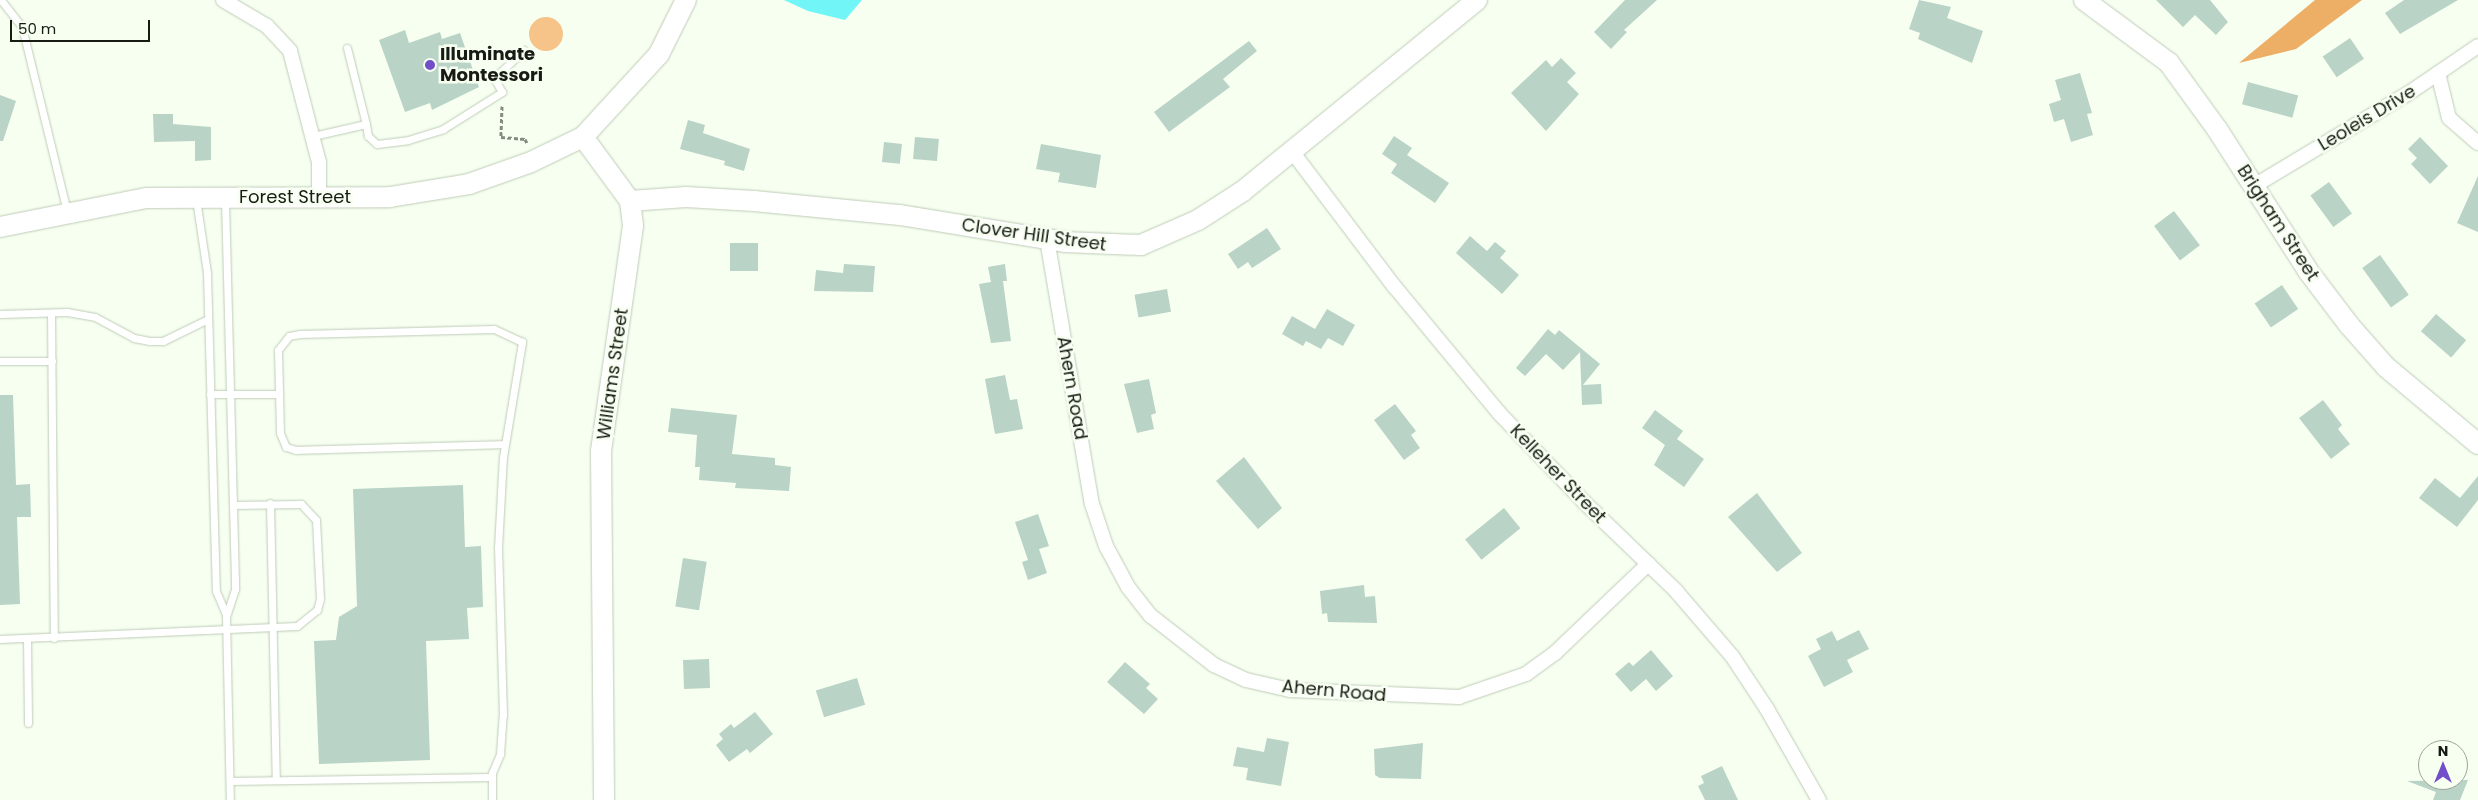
<!DOCTYPE html>
<html>
<head>
<meta charset="utf-8">
<style>
  body { margin:0 }
  #map { position:relative; width:2478px; height:800px; overflow:hidden; background:#f7fff1; font-family:Poppins,sans-serif }
  div>[style] { position:absolute }
  [style*='--x'] { left:calc(var(--x)*1px); top:calc(var(--y)*1px); width:calc(var(--w)*1px); rotate:calc(var(--a)*1deg) }
  .green>* { inset:0; background:#f6c388 }
  .round { border-radius:50% }
  .forest>* { inset:0; background:#edaf66 }
  .water>* { inset:0; background:#71f5f7 }
  .building>* { inset:0; background:#b9d3c6; transform-origin:0 0 }
  .path>* { height:3px; margin-top:-1.5px; transform-origin:0; background:repeating-linear-gradient(90deg,#858b81 0 4px,transparent 0 6.5px) }
  .roads { filter:drop-shadow(0 0 1px #bfccb7) drop-shadow(0 0 1px #bfccb7) }
  .lane>* { height:7px; margin:-3.5px; padding:0 3.5px; transform-origin:3.5px; border-radius:3.5px; background:#fff }
  .street>* { height:14px; margin:-7px; padding:0 7px; transform-origin:7px; border-radius:7px; background:#fff }
  .secondary>* { height:20px; margin:-10px; padding:0 10px; transform-origin:10px; border-radius:10px; background:#fff }
  .dots>* { width:14px; height:14px; translate:-50% -50%; box-sizing:border-box; border:2px solid #f7fff1; border-radius:50% }
  span { translate:-50% -50%; white-space:nowrap; text-align:center; line-height:1.15; -webkit-text-stroke:5px #f7fff1; paint-order:stroke }
  .poi-label { font-size:18px; color:#171b14; font-weight:700 }
  .left { translate:0 -50%; text-align:left }
  .street-label { font-size:18px; color:#171b14 }
  .north { position:absolute; left:2418px; top:740px; width:50px; height:50px; box-sizing:border-box; background:#f7fff1; border:1px solid #9da499; border-radius:50%; rotate:0deg; font-size:14px; font-weight:700; line-height:20px; text-align:center; color:#171b14 }
  .north::after { content:''; display:block; margin:auto; width:18px; height:22px; background:#704fc9; clip-path:polygon(50% 0,100% 100%,50% 72%,0 100%) }
  .scale { position:absolute; left:10px; top:20px; width:140px; height:22px; box-sizing:border-box; border:2px solid #171b14; border-top:0; padding-left:6px; font-size:15px; line-height:18px; white-space:nowrap; color:#171b14; -webkit-text-stroke:4px #f7fff1; paint-order:stroke }
</style>
</head>
<body>
<div id="map">
  <div class="green">
    <i class="round" style="left:529px;top:17px;width:34px;height:34px"></i>
  </div>
  <div class="forest">
    <i style="clip-path:polygon(2315px 0,2362px 0,2296px 49px,2239px 63px)"></i>
  </div>
  <div class="water">
    <i style="clip-path:polygon(784px 0,862px 0,845px 20px,808px 11px)"></i>
  </div>
  <div class="building">
    <i style="clip-path:polygon(1625px 0,1657px 0,1624px 30px,1627px 32px,1611px 49px,1594px 32px)"></i>
    <i style="clip-path:polygon(1919px 0,1951px 7px,1947px 18px,1983px 31px,1972px 63px,1918px 39px,1920px 33px,1909px 29px)"></i>
    <i style="clip-path:polygon(2156px 0,2210px 0,2228px 22px,2216px 35px,2195px 15px,2183px 27px)"></i>
    <i style="clip-path:polygon(2404px 0,2458px 0,2400px 34px,2385px 13px)"></i>
    <i style="clip-path:polygon(405px 30px,409px 43px,440px 32px,442px 39px,460px 33px,479px 87px,432px 110px,430px 103px,405px 112px,379px 40px)"></i>
    <i style="left:2350px;top:38px;width:25px;height:33px;rotate:56deg"></i>
    <i style="clip-path:polygon(1249px 41px,1257px 51px,1223px 79px,1230px 87px,1169px 132px,1154px 112px)"></i>
    <i style="clip-path:polygon(1561px 58px,1576px 73px,1567px 82px,1579px 94px,1546px 131px,1511px 93px,1546px 60px,1552px 67px)"></i>
    <i style="clip-path:polygon(2080px 73px,2092px 113px,2087px 114px,2093px 135px,2071px 142px,2064px 119px,2054px 122px,2049px 104px,2061px 100px,2055px 80px)"></i>
    <i style="left:2248px;top:82px;width:52px;height:23px;rotate:15deg"></i>
    <i style="clip-path:polygon(0 95px,16px 101px,3px 141px,0 141px)"></i>
    <i style="clip-path:polygon(153px 114px,173px 114px,173px 124px,211px 127px,211px 160px,195px 161px,195px 141px,154px 142px)"></i>
    <i style="clip-path:polygon(688px 120px,705px 125px,703px 133px,750px 149px,744px 171px,724px 165px,725px 161px,680px 149px)"></i>
    <i style="clip-path:polygon(1394px 136px,1412px 148px,1407px 155px,1449px 183px,1435px 203px,1391px 173px,1397px 164px,1382px 154px)"></i>
    <i style="left:915px;top:137px;width:24px;height:22px;rotate:5deg"></i>
    <i style="clip-path:polygon(2420px 137px,2448px 166px,2430px 184px,2411px 164px,2417px 158px,2408px 149px)"></i>
    <i style="left:884px;top:142px;width:18px;height:20px;rotate:6deg"></i>
    <i style="clip-path:polygon(1041px 144px,1101px 155px,1096px 188px,1058px 182px,1060px 173px,1036px 169px)"></i>
    <i style="clip-path:polygon(2478px 176px,2478px 232px,2457px 223px)"></i>
    <i style="left:2329px;top:182px;width:39px;height:23px;rotate:54deg"></i>
    <i style="left:2174px;top:211px;width:43px;height:25px;rotate:53deg"></i>
    <i style="clip-path:polygon(1267px 228px,1281px 249px,1252px 268px,1248px 262px,1238px 269px,1228px 254px)"></i>
    <i style="clip-path:polygon(1470px 236px,1487px 251px,1495px 242px,1506px 251px,1500px 258px,1519px 275px,1502px 294px,1456px 253px)"></i>
    <i style="left:758px;top:243px;width:28px;height:28px;rotate:90deg"></i>
    <i style="left:2380px;top:255px;width:49px;height:22px;rotate:54deg"></i>
    <i style="clip-path:polygon(844px 264px,875px 266px,873px 292px,814px 291px,816px 270px,843px 273px)"></i>
    <i style="clip-path:polygon(1005px 264px,1007px 281px,1003px 281px,1011px 341px,991px 343px,979px 284px,991px 282px,988px 267px)"></i>
    <i style="left:2282px;top:285px;width:29px;height:33px;rotate:56deg"></i>
    <i style="left:1167px;top:289px;width:23px;height:33px;rotate:80deg"></i>
    <i style="clip-path:polygon(1327px 309px,1355px 325px,1343px 346px,1328px 338px,1321px 349px,1306px 341px,1303px 346px,1282px 334px,1292px 316px,1315px 329px)"></i>
    <i style="left:2436px;top:314px;width:40px;height:23px;rotate:41deg"></i>
    <i style="clip-path:polygon(1548px 329px,1555px 335px,1559px 330px,1600px 364px,1583px 385px,1601px 384px,1602px 404px,1582px 405px,1580px 352px,1563px 370px,1546px 354px,1525px 376px,1516px 368px)"></i>
    <i style="clip-path:polygon(1005px 375px,1010px 400px,1017px 399px,1023px 429px,995px 434px,985px 379px)"></i>
    <i style="clip-path:polygon(1149px 379px,1156px 413px,1151px 415px,1154px 429px,1137px 433px,1124px 384px)"></i>
    <i style="clip-path:polygon(0 395px,13px 395px,16px 485px,30px 484px,31px 517px,17px 517px,20px 604px,0 605px)"></i>
    <i style="clip-path:polygon(2323px 400px,2342px 425px,2338px 429px,2350px 444px,2331px 459px,2299px 418px)"></i>
    <i style="clip-path:polygon(1395px 404px,1416px 431px,1411px 435px,1420px 448px,1404px 460px,1374px 420px)"></i>
    <i style="clip-path:polygon(671px 408px,737px 415px,732px 454px,775px 458px,775px 465px,791px 467px,789px 491px,735px 488px,736px 483px,699px 480px,700px 467px,695px 467px,697px 435px,668px 432px)"></i>
    <i style="clip-path:polygon(1655px 410px,1683px 431px,1677px 439px,1704px 459px,1684px 487px,1654px 465px,1665px 445px,1642px 428px)"></i>
    <i style="clip-path:polygon(1244px 457px,1282px 508px,1258px 529px,1216px 481px)"></i>
    <i style="clip-path:polygon(2478px 476px,2478px 500px,2457px 527px,2419px 498px,2435px 478px,2460px 498px)"></i>
    <i style="clip-path:polygon(463px 485px,465px 547px,481px 546px,483px 607px,467px 608px,469px 639px,426px 641px,430px 760px,319px 764px,314px 641px,336px 640px,339px 617px,357px 606px,353px 489px)"></i>
    <i style="clip-path:polygon(1757px 493px,1802px 553px,1777px 572px,1728px 517px)"></i>
    <i style="left:1504px;top:508px;width:26px;height:50px;rotate:51deg"></i>
    <i style="clip-path:polygon(1038px 514px,1049px 546px,1039px 549px,1047px 573px,1028px 580px,1022px 562px,1028px 560px,1015px 522px)"></i>
    <i style="left:683px;top:558px;width:24px;height:49px;rotate:9deg"></i>
    <i style="clip-path:polygon(1364px 585px,1365px 597px,1375px 596px,1377px 623px,1328px 622px,1327px 613px,1322px 614px,1320px 591px)"></i>
    <i style="clip-path:polygon(1859px 630px,1869px 649px,1847px 660px,1853px 672px,1824px 687px,1808px 656px,1821px 649px,1816px 639px,1832px 631px,1837px 641px)"></i>
    <i style="clip-path:polygon(1651px 650px,1673px 676px,1656px 691px,1646px 679px,1631px 692px,1615px 674px,1629px 662px,1633px 666px)"></i>
    <i style="left:709px;top:659px;width:29px;height:26px;rotate:88deg"></i>
    <i style="clip-path:polygon(1125px 662px,1150px 684px,1146px 688px,1158px 699px,1144px 714px,1107px 682px)"></i>
    <i style="left:857px;top:678px;width:28px;height:43px;rotate:73deg"></i>
    <i style="clip-path:polygon(755px 712px,773px 734px,750px 753px,747px 749px,729px 762px,716px 745px,723px 739px,719px 734px,731px 724px,734px 728px)"></i>
    <i style="clip-path:polygon(1267px 738px,1289px 742px,1281px 786px,1246px 780px,1248px 768px,1233px 766px,1237px 747px,1264px 752px)"></i>
    <i style="clip-path:polygon(1423px 743px,1421px 779px,1380px 778px,1375px 775px,1374px 749px)"></i>
    <i style="clip-path:polygon(1722px 766px,1738px 800px,1705px 800px,1698px 786px,1704px 783px,1701px 776px)"></i>
    <i style="clip-path:polygon(2468px 780px,2460px 800px,2433px 800px,2436px 792px,2407px 781px)"></i>
  </div>
  <div class="path">
    <i style="--x:502;--y:106;--w:31;--a:92"></i>
    <i style="--x:501;--y:137;--w:24;--a:5"></i>
    <i style="--x:525;--y:139;--w:4;--a:63"></i>
  </div>
  <div class="roads">
    <div class="lane">
      <i style="--x:1;--y:0;--w:34;--a:52"></i>
      <i style="--x:22;--y:27;--w:190;--a:76.3"></i>
      <i style="--x:347;--y:48;--w:78;--a:76"></i>
      <i style="--x:313;--y:136;--w:54;--a:-12.8"></i>
      <i style="--x:366;--y:124;--w:12;--a:81"></i>
      <i style="--x:368;--y:136;--w:12;--a:42"></i>
      <i style="--x:377;--y:144;--w:31;--a:-7"></i>
      <i style="--x:408;--y:140;--w:37;--a:-17"></i>
      <i style="--x:443;--y:129;--w:70;--a:-32.1"></i>
      <i style="--x:502;--y:92;--w:16;--a:-120"></i>
      <i style="--x:494;--y:78;--w:41;--a:-43"></i>
      <i style="--x:196;--y:199;--w:75;--a:81.5"></i>
      <i style="--x:207;--y:273;--w:318;--a:88.4"></i>
      <i style="--x:216;--y:591;--w:26;--a:67"></i>
      <i style="--x:225;--y:200;--w:389;--a:88.5"></i>
      <i style="--x:235;--y:589;--w:28;--a:108"></i>
      <i style="--x:226;--y:616;--w:184;--a:88.8"></i>
      <i style="--x:51;--y:313;--w:325;--a:89.5"></i>
      <i style="--x:0;--y:314;--w:67;--a:-1.7"></i>
      <i style="--x:67;--y:312;--w:28;--a:10"></i>
      <i style="--x:95;--y:317;--w:44;--a:28.3"></i>
      <i style="--x:134;--y:338;--w:16;--a:11"></i>
      <i style="--x:150;--y:341;--w:13;--a:0"></i>
      <i style="--x:163;--y:341;--w:48;--a:-26"></i>
      <i style="--x:0;--y:361;--w:52;--a:0"></i>
      <i style="--x:210;--y:394;--w:69;--a:0"></i>
      <i style="--x:270;--y:503;--w:277;--a:88.8"></i>
      <i style="--x:0;--y:639;--w:297;--a:-2.5"></i>
      <i style="--x:297;--y:626;--w:26;--a:-39"></i>
      <i style="--x:317;--y:610;--w:11;--a:-75"></i>
      <i style="--x:320;--y:599;--w:79;--a:-92.9"></i>
      <i style="--x:316;--y:520;--w:22;--a:-133"></i>
      <i style="--x:301;--y:504;--w:68;--a:179.2"></i>
      <i style="--x:27;--y:639;--w:84;--a:89.3"></i>
      <i style="--x:230;--y:781;--w:262;--a:-0.9"></i>
      <i style="--x:492;--y:800;--w:27;--a:-90"></i>
      <i style="--x:492;--y:773;--w:21;--a:-67"></i>
      <i style="--x:500;--y:754;--w:39;--a:-86"></i>
      <i style="--x:503;--y:715;--w:167;--a:-91.7"></i>
      <i style="--x:498;--y:548;--w:91;--a:-86.9"></i>
      <i style="--x:503;--y:457;--w:117;--a:-80.6"></i>
      <i style="--x:522;--y:342;--w:31;--a:-155"></i>
      <i style="--x:494;--y:329;--w:194;--a:178.5"></i>
      <i style="--x:300;--y:334;--w:11;--a:170"></i>
      <i style="--x:289;--y:336;--w:18;--a:128"></i>
      <i style="--x:278;--y:350;--w:83;--a:88.6"></i>
      <i style="--x:280;--y:433;--w:15;--a:67"></i>
      <i style="--x:286;--y:447;--w:10;--a:17"></i>
      <i style="--x:296;--y:450;--w:209;--a:-1.6"></i>
    </div>
    <div class="street">
      <i style="--x:223;--y:0;--w:51;--a:30.6"></i>
      <i style="--x:267;--y:26;--w:34;--a:47"></i>
      <i style="--x:290;--y:51;--w:115;--a:75.4"></i>
      <i style="--x:319;--y:162;--w:34;--a:90"></i>
      <i style="--x:2438;--y:73;--w:46;--a:76.3"></i>
      <i style="--x:2449;--y:118;--w:38;--a:41"></i>
      <i style="--x:1291;--y:150;--w:171;--a:52.9"></i>
      <i style="--x:1394;--y:286;--w:165;--a:50.4"></i>
      <i style="--x:1499;--y:413;--w:124;--a:46.3"></i>
      <i style="--x:1585;--y:503;--w:127;--a:44"></i>
      <i style="--x:1676;--y:591;--w:86;--a:49.3"></i>
      <i style="--x:1732;--y:656;--w:64;--a:56.6"></i>
      <i style="--x:1767;--y:709;--w:105;--a:60.3"></i>
      <i style="--x:2254;--y:186;--w:181;--a:-31"></i>
      <i style="--x:2409;--y:93;--w:83;--a:-34.3"></i>
      <i style="--x:1047;--y:239;--w:269;--a:80.4"></i>
      <i style="--x:1092;--y:504;--w:44;--a:71.6"></i>
      <i style="--x:1106;--y:546;--w:47;--a:61.8"></i>
      <i style="--x:1128;--y:587;--w:37;--a:52"></i>
      <i style="--x:1151;--y:616;--w:80;--a:37.9"></i>
      <i style="--x:1214;--y:665;--w:35;--a:25"></i>
      <i style="--x:1246;--y:680;--w:45;--a:12.8"></i>
      <i style="--x:1290;--y:690;--w:169;--a:2.4"></i>
      <i style="--x:1459;--y:697;--w:71;--a:-18.9"></i>
      <i style="--x:1526;--y:674;--w:36;--a:-36"></i>
      <i style="--x:1555;--y:653;--w:129;--a:-43.7"></i>
    </div>
    <div class="secondary">
      <i style="--x:2084;--y:0;--w:106;--a:36.5"></i>
      <i style="--x:2169;--y:63;--w:82;--a:54"></i>
      <i style="--x:2217;--y:129;--w:169;--a:57.3"></i>
      <i style="--x:2308;--y:271;--w:68;--a:52.8"></i>
      <i style="--x:2349;--y:325;--w:56;--a:48.6"></i>
      <i style="--x:2386;--y:367;--w:120;--a:39.9"></i>
      <i style="--x:583;--y:137;--w:79;--a:53.7"></i>
      <i style="--x:630;--y:201;--w:25;--a:83"></i>
      <i style="--x:633;--y:226;--w:228;--a:98.1"></i>
      <i style="--x:601;--y:452;--w:348;--a:89.5"></i>
      <i style="--x:630;--y:201;--w:56;--a:-4.1"></i>
      <i style="--x:686;--y:197;--w:68;--a:3.4"></i>
      <i style="--x:754;--y:201;--w:147;--a:5.5"></i>
      <i style="--x:900;--y:215;--w:167;--a:9.3"></i>
      <i style="--x:1065;--y:242;--w:76;--a:2.3"></i>
      <i style="--x:1141;--y:245;--w:62;--a:-23.7"></i>
      <i style="--x:1198;--y:220;--w:54;--a:-32.8"></i>
      <i style="--x:1243;--y:191;--w:302;--a:-39.2"></i>
      <i style="--x:0;--y:227;--w:149;--a:-11.2"></i>
      <i style="--x:146;--y:198;--w:244;--a:-0.2"></i>
      <i style="--x:390;--y:197;--w:80;--a:-9.3"></i>
      <i style="--x:469;--y:184;--w:66;--a:-19.5"></i>
      <i style="--x:531;--y:162;--w:58;--a:-25.7"></i>
      <i style="--x:583;--y:137;--w:113;--a:-47.5"></i>
      <i style="--x:659;--y:54;--w:60;--a:-63.4"></i>
    </div>
  </div>
  <div class="dots">
    <i style="left:430px;top:65px;background:#704fc9"></i>
  </div>
  <div class="poi-label">
    <span class="left" style="left:440px;top:65px">Illuminate<br>Montessori</span>
  </div>
  <div class="street-label">
    <span style="left:2367px;top:118px;rotate:-31deg">Leoleis Drive</span>
    <span style="left:295px;top:197px">Forest Street</span>
    <span style="left:2278px;top:223px;rotate:57deg">Brigham Street</span>
    <span style="left:1034px;top:235px;rotate:8deg">Clover Hill Street</span>
    <span style="left:613px;top:374px;rotate:-82deg">Williams Street</span>
    <span style="left:1072px;top:388px;rotate:80deg">Ahern Road</span>
    <span style="left:1558px;top:474px;rotate:46deg">Kelleher Street</span>
    <span style="left:1334px;top:691px;rotate:5deg">Ahern Road</span>
  </div>
  <div class="north">N</div>
  <div class="scale">50 m</div>
</div>
</body>
</html>
